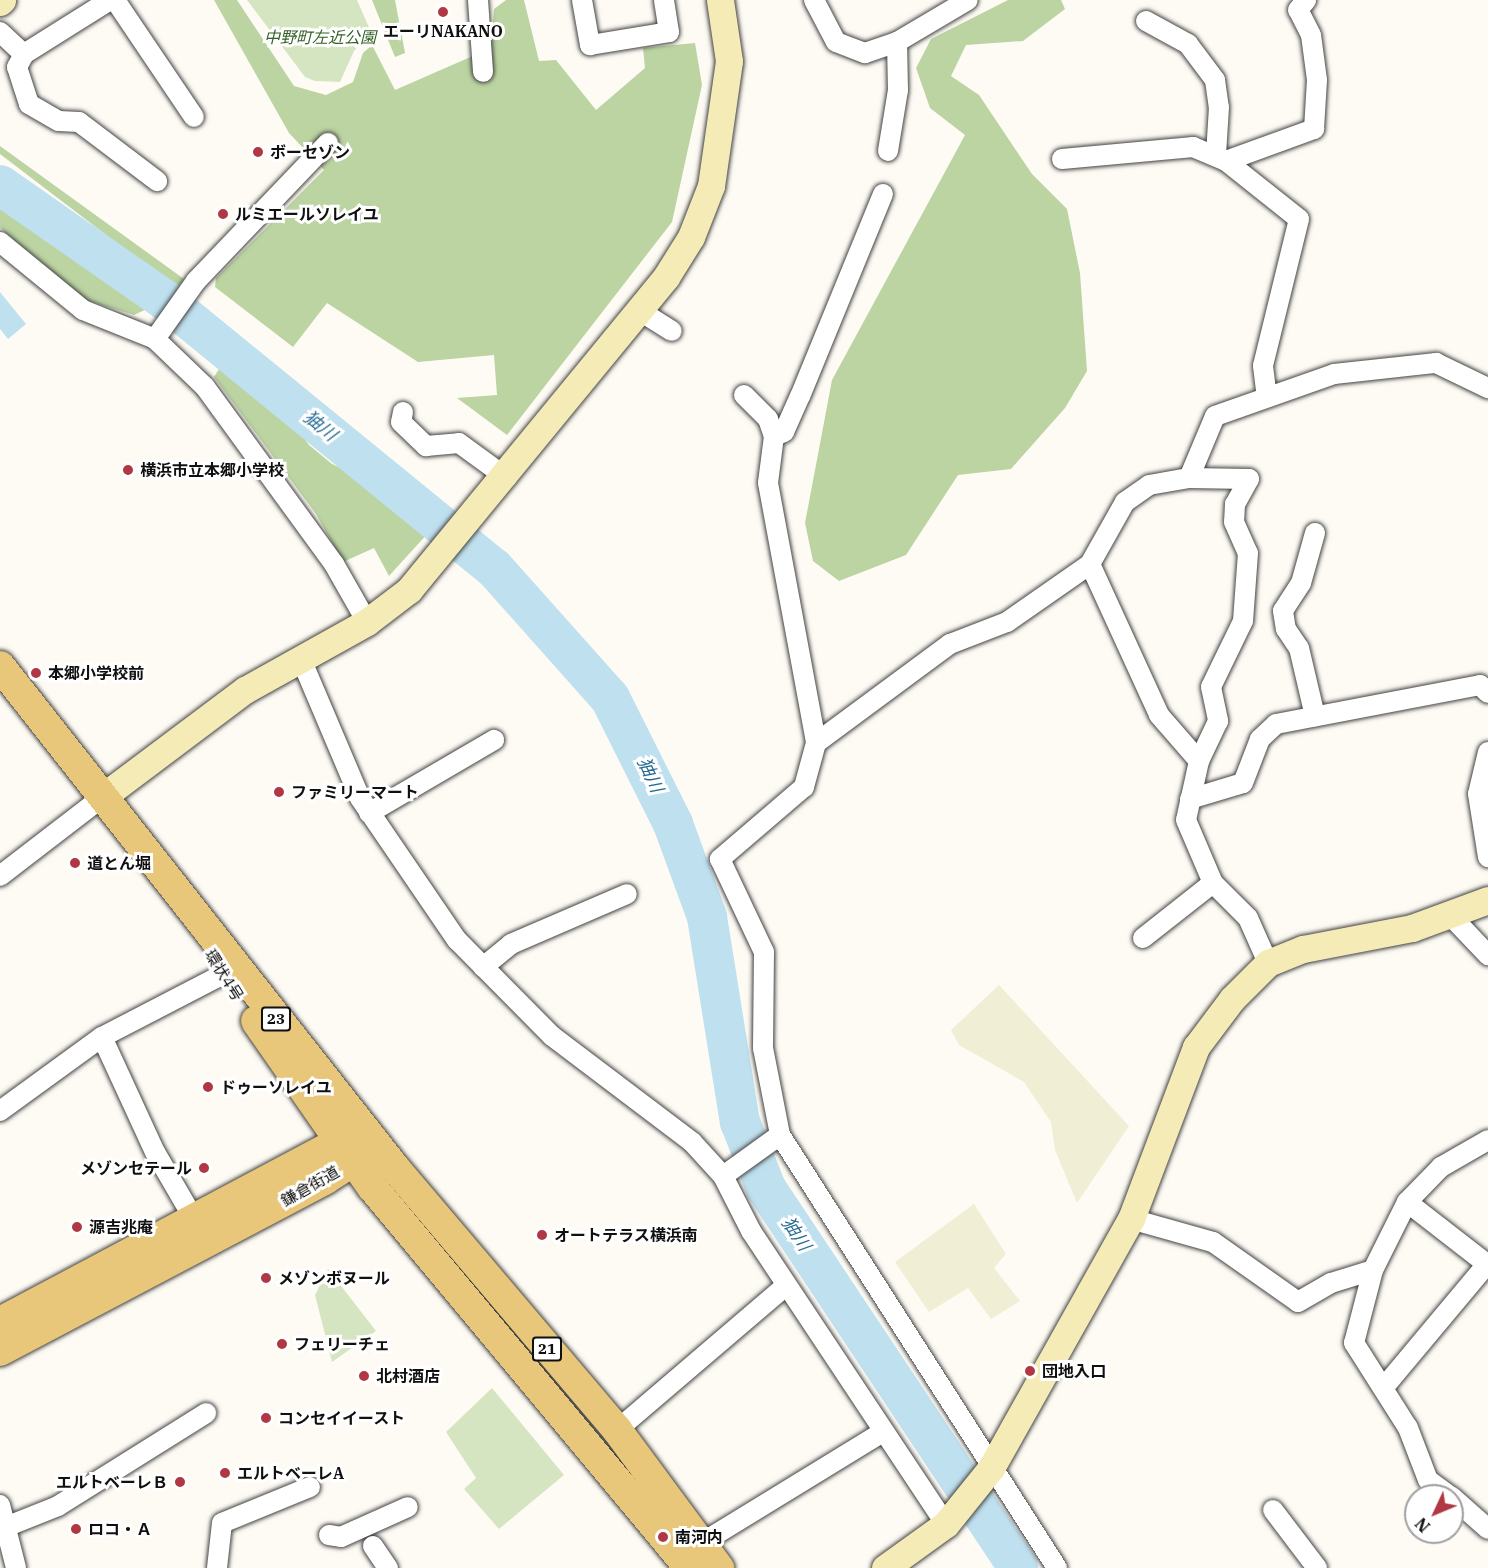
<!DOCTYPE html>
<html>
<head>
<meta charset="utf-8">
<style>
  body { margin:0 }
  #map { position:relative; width:1488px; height:1568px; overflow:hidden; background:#fefbf4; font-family:"IBM Plex Serif","Noto Sans JP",serif }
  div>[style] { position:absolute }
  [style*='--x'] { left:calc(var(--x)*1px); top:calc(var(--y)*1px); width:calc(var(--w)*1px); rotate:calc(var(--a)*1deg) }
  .farmland>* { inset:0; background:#f1eed6 }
  .green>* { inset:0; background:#d6e5c1 }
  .forest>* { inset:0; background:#bbd4a2 }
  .water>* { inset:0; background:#bfe0ef }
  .river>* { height:40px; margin:-20px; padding:0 20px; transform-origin:20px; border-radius:20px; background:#bfe0ef }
  .roads { filter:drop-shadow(0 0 2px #434343) drop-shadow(0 0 2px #434343) }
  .street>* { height:20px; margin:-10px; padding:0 10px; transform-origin:10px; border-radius:10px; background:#fff }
  .secondary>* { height:27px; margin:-13.5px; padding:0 13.5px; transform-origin:13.5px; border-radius:13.5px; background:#f5ebb7 }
  .primary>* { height:30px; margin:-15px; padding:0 15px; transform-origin:15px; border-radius:15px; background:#e8c77a }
  .dots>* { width:16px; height:16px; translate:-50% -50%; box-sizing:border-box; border:3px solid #fff; border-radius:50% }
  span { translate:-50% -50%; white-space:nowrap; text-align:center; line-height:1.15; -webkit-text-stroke:6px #fff; paint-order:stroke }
  .shield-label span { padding:2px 4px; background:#fff; border:2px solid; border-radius:4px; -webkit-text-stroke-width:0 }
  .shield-label { font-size:15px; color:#101010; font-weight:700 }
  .poi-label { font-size:16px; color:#101010; font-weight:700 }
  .left { translate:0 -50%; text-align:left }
  .right { translate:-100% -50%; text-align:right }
  .park-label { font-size:16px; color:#366127; font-style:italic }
  .street-label { font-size:16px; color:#101010 }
  .water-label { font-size:18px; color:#276b93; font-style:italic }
  .north { position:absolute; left:1404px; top:1484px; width:60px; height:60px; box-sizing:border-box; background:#fff; border:2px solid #9f9f9f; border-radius:50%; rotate:226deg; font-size:16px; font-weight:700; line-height:24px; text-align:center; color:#101010 }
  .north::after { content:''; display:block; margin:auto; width:21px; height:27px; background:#b03845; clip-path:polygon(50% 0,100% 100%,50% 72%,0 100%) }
</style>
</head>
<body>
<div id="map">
  <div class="farmland">
    <i style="clip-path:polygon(999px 985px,1129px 1126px,1077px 1203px,1055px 1150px,1051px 1122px,1024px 1082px,959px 1045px,951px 1030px)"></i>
    <i style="clip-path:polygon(974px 1204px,1006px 1254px,994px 1268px,1020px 1301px,991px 1319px,968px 1288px,929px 1312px,895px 1262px)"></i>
  </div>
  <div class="green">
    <i style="clip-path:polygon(247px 0,357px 0,371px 32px,354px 51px,340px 82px,315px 81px,305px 77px)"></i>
    <i style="clip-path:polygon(328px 1269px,376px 1331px,332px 1362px,315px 1295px)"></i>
    <i style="clip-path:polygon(492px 1388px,564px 1475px,499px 1529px,464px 1489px,476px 1478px,446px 1432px)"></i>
  </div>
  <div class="forest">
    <i style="clip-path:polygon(214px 0,237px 0,294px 86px,326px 95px,353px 82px,363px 53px,372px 45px,395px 90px,491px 48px,494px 9px,506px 0,524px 0,539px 61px,556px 60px,596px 110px,645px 68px,643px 48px,695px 43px,702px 85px,672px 222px,507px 435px,457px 398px,497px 395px,494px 355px,418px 362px,327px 303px,293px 347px,215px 287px,216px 278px,324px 170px,289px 133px)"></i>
    <i style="clip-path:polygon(372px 0,395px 0,405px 53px,395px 57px)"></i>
    <i style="clip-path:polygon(1008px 0,1061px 0,1065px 9px,1023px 41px,966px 45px,951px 76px,979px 95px,1032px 174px,1067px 209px,1080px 273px,1087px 371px,1065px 408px,1011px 469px,958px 475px,906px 555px,839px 581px,813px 561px,805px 523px,832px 380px,965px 135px,930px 108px,916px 68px,931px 39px)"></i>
    <i style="clip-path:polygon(0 146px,184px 279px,177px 289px,0 154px)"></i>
    <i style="clip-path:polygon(0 199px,86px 254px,95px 268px,151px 307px,134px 315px,86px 300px,0 228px)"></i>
    <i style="clip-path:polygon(221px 366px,289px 417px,309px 445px,332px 464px,382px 488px,429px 532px,389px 576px,374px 548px,343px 562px,316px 514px,214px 377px)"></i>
  </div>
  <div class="water">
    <i style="clip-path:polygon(0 292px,26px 324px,8px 339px,0 329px)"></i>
  </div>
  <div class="river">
    <i style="--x:0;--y:185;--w:201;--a:34.9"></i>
    <i style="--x:165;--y:300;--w:424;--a:39.2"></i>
    <i style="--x:494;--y:568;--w:174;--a:48.3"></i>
    <i style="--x:610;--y:698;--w:141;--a:63.4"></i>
    <i style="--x:673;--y:824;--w:99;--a:69.9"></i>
    <i style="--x:707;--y:917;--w:208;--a:80.9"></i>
    <i style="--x:740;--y:1122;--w:71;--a:68.5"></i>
    <i style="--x:766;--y:1188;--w:456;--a:56.4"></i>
  </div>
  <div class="roads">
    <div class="street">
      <i style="--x:115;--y:0;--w:141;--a:56"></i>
      <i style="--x:478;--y:0;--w:72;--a:86"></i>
      <i style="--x:582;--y:0;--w:46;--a:79.9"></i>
      <i style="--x:590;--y:45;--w:80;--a:-9.3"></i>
      <i style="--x:669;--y:32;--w:32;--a:-99"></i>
      <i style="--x:814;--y:0;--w:47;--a:62.4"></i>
      <i style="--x:836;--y:42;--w:31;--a:21"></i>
      <i style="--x:865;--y:53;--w:34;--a:-19"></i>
      <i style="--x:897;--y:42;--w:82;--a:-30.6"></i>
      <i style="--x:1146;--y:21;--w:48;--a:28.7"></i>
      <i style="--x:1188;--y:44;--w:45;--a:53.1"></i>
      <i style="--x:1215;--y:80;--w:27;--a:82"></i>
      <i style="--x:1219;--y:107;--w:48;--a:93.6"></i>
      <i style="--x:0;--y:32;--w:33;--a:43"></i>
      <i style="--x:24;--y:54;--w:102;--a:-32.1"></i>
      <i style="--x:24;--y:54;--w:15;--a:118"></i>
      <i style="--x:17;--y:67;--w:39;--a:72"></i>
      <i style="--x:29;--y:104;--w:34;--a:30"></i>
      <i style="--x:59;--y:121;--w:20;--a:3"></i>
      <i style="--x:79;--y:122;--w:98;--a:37.1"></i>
      <i style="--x:888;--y:151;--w:62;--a:-80.7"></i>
      <i style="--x:898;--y:90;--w:48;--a:-91.2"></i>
      <i style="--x:1062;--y:159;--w:132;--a:-5.2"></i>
      <i style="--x:1193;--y:147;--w:36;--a:23"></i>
      <i style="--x:1226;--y:161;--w:93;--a:38.5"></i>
      <i style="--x:1299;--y:219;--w:151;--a:103.8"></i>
      <i style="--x:1263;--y:366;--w:31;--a:83"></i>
      <i style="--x:1226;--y:161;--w:94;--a:-20"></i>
      <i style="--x:1314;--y:129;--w:49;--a:-86.5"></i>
      <i style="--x:1317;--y:80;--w:45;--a:-97.6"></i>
      <i style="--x:1311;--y:35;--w:28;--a:-117"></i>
      <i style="--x:1298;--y:10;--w:13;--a:-51"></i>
      <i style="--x:883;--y:194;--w:218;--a:112.3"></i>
      <i style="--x:800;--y:396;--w:39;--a:114"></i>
      <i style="--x:784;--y:432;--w:11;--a:158"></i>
      <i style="--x:774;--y:436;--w:47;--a:97.3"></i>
      <i style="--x:768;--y:483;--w:264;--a:79.5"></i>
      <i style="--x:816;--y:743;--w:46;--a:105.3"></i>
      <i style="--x:804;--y:787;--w:111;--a:139.4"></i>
      <i style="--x:720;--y:859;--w:103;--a:64.7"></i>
      <i style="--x:764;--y:952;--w:96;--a:90.6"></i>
      <i style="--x:763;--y:1048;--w:89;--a:78.9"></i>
      <i style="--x:780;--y:1135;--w:514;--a:57.39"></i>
      <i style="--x:0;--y:242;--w:107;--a:39.3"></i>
      <i style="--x:83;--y:310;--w:78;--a:21.9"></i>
      <i style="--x:155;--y:339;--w:69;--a:43.8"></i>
      <i style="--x:205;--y:387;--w:219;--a:53.9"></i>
      <i style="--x:334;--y:564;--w:67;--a:60.4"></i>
      <i style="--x:637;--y:309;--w:41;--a:32.2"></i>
      <i style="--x:155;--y:339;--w:71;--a:-54.7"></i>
      <i style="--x:196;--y:281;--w:191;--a:-46.3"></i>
      <i style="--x:744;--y:395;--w:34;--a:45"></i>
      <i style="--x:768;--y:419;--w:18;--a:71"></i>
      <i style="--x:403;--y:412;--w:10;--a:101"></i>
      <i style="--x:401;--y:422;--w:35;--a:44"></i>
      <i style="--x:426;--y:446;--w:33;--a:-5"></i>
      <i style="--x:459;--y:443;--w:59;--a:36.1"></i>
      <i style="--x:1189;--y:478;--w:60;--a:1"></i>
      <i style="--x:1249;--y:479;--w:29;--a:119"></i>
      <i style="--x:1235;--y:504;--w:18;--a:93"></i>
      <i style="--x:1234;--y:522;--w:34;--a:66"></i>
      <i style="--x:1248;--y:553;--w:68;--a:94.2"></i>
      <i style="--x:1243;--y:621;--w:73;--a:115.9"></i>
      <i style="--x:1211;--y:687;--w:35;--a:78"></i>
      <i style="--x:1218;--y:721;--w:44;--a:115.4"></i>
      <i style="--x:1199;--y:761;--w:60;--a:102.4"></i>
      <i style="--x:1186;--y:820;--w:69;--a:66.8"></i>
      <i style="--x:1213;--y:883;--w:49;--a:45"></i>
      <i style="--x:1248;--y:918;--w:49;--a:66"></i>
      <i style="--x:1315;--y:533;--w:52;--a:105.6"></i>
      <i style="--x:1301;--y:583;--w:33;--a:123"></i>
      <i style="--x:1283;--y:611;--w:18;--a:81"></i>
      <i style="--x:1286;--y:629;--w:23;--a:56"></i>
      <i style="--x:1299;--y:648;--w:70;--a:76.8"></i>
      <i style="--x:1090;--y:564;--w:166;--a:65.4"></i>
      <i style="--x:1159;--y:715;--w:61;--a:49"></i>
      <i style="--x:301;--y:659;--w:151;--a:67"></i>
      <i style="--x:360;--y:798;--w:172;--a:55.7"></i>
      <i style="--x:457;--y:940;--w:135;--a:45.3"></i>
      <i style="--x:552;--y:1036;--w:176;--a:37.1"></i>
      <i style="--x:692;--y:1142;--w:46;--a:47.6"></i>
      <i style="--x:723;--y:1176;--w:62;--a:63"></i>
      <i style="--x:751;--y:1231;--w:352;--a:56.4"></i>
      <i style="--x:816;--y:743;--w:167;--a:-36.5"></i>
      <i style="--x:950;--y:644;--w:61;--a:-21.1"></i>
      <i style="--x:1007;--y:622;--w:101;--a:-34.9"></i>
      <i style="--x:1090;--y:564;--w:71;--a:-60.6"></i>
      <i style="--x:1125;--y:502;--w:29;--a:-35"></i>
      <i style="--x:1149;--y:485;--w:41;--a:-9.9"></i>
      <i style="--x:1189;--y:478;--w:67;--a:-67.2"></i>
      <i style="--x:1215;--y:416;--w:126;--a:-19.4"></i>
      <i style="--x:1334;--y:374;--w:103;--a:-6.2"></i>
      <i style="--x:1436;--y:363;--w:58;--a:25.7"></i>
      <i style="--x:1488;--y:752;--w:43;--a:103.4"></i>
      <i style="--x:1478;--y:794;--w:64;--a:81"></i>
      <i style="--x:1190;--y:799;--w:55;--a:-16.8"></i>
      <i style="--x:1243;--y:783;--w:47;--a:-68.9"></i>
      <i style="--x:1260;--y:739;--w:22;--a:-43"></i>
      <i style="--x:1276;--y:724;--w:208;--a:-10.8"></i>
      <i style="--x:1480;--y:685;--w:11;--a:45"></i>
      <i style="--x:369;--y:813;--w:145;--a:-30.3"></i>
      <i style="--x:0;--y:876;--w:133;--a:-37.6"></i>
      <i style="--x:1449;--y:914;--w:57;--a:46.4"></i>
      <i style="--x:1143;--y:938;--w:89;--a:-38.2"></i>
      <i style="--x:483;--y:967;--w:36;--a:-39"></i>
      <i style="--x:511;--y:944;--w:126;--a:-23.3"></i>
      <i style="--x:102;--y:1037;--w:127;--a:65.3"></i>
      <i style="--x:155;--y:1152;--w:78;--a:59.8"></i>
      <i style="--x:0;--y:1111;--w:126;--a:-36"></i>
      <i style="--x:102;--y:1037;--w:150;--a:-27.4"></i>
      <i style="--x:723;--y:1176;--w:70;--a:-35.7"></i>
      <i style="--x:1407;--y:1202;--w:101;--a:37.8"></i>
      <i style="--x:1131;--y:1219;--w:85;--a:15.7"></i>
      <i style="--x:1213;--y:1242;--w:104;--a:35.2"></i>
      <i style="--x:1298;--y:1302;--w:38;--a:-30"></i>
      <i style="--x:1331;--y:1283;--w:44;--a:-17.2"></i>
      <i style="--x:1385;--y:1386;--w:160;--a:-50.1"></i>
      <i style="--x:617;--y:1430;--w:223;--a:-40.5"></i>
      <i style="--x:1450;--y:1496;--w:27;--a:-144"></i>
      <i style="--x:1428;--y:1480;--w:56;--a:-111"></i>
      <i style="--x:1408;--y:1428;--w:101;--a:-122.4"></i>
      <i style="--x:1354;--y:1343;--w:75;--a:-75.4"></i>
      <i style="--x:1373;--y:1270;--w:76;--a:-63.4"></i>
      <i style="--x:1407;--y:1202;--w:49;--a:-45.8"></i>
      <i style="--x:1441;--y:1167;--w:54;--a:-29.9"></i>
      <i style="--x:1452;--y:1497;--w:48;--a:41.6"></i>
      <i style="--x:0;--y:1505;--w:65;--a:75.7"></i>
      <i style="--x:1273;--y:1510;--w:73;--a:52.8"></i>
      <i style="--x:8;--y:1526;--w:54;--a:-21.8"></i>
      <i style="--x:58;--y:1506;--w:175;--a:-32.1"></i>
      <i style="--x:329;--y:1535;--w:12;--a:9"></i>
      <i style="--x:341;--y:1537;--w:73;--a:-24.1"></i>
      <i style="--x:700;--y:1544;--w:212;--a:-31.5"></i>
      <i style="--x:373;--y:1546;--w:27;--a:56"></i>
      <i style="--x:217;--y:1568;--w:45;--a:-83.7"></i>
      <i style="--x:222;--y:1523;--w:95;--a:-22.2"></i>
    </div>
    <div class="secondary">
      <i style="--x:0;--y:2;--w:3;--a:-45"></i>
      <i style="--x:105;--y:795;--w:175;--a:-36.9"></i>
      <i style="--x:245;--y:690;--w:140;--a:-29.1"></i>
      <i style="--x:367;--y:622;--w:53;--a:-37.3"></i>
      <i style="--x:409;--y:590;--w:405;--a:-50.6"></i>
      <i style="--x:666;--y:277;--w:47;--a:-58"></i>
      <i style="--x:691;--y:237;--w:55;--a:-68.6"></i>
      <i style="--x:711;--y:186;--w:126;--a:-81.8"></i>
      <i style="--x:729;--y:61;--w:62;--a:-98.4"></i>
      <i style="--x:885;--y:1568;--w:75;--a:-35.8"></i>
      <i style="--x:946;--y:1524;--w:72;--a:-51.2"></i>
      <i style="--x:991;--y:1468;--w:286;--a:-60.7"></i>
      <i style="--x:1131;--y:1219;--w:184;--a:-69.3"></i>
      <i style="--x:1196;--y:1047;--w:60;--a:-53.1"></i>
      <i style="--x:1232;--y:999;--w:51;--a:-45"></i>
      <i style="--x:1268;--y:963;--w:38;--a:-22"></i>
      <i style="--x:1303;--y:949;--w:111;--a:-10.9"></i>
      <i style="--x:1412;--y:928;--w:81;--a:-20.2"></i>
    </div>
    <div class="primary">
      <i style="--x:0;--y:666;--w:639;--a:51.8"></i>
      <i style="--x:395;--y:1168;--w:343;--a:49.7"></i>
      <i style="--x:617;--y:1430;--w:172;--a:53.5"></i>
      <i style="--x:256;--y:1021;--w:203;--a:55.1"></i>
      <i style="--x:372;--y:1187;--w:496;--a:50.2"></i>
      <i style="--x:0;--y:1322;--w:383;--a:-28"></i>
      <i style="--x:338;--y:1142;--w:19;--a:-12"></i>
      <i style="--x:0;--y:1351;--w:369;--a:-27.8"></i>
      <i style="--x:326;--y:1179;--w:31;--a:-33"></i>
      <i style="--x:352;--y:1162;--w:20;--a:-60"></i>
    </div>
  </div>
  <div class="dots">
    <i style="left:443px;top:12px;background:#b03845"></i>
    <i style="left:258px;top:152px;background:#b03845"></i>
    <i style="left:223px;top:214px;background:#b03845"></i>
    <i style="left:128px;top:470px;background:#b03845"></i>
    <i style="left:36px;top:673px;background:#b03845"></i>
    <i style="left:279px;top:792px;background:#b03845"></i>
    <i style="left:75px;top:863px;background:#b03845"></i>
    <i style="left:208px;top:1087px;background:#b03845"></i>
    <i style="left:204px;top:1168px;background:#b03845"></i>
    <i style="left:77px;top:1227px;background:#b03845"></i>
    <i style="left:542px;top:1235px;background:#b03845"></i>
    <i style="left:266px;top:1278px;background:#b03845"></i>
    <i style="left:282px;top:1344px;background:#b03845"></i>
    <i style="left:1030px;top:1371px;background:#b03845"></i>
    <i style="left:364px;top:1376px;background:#b03845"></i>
    <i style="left:266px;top:1418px;background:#b03845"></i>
    <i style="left:225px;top:1473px;background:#b03845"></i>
    <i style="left:180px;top:1482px;background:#b03845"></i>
    <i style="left:76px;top:1529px;background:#b03845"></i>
    <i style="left:663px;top:1537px;background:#b03845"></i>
  </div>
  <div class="shield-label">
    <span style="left:276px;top:1019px">23</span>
    <span style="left:547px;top:1349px">21</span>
  </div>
  <div class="poi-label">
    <span style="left:443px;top:31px">エーリNAKANO</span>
    <span class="left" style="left:270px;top:152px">ボーセゾン</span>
    <span class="left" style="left:235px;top:214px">ルミエールソレイユ</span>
    <span class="left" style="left:140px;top:470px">横浜市立本郷小学校</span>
    <span class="left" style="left:48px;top:673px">本郷小学校前</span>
    <span class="left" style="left:291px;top:792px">ファミリーマート</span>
    <span class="left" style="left:87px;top:863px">道とん堀</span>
    <span class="left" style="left:220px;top:1087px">ドゥーソレイユ</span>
    <span class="right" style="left:192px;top:1168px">メゾンセテール</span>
    <span class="left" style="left:89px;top:1227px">源吉兆庵</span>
    <span class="left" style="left:554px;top:1235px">オートテラス横浜南</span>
    <span class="left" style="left:278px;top:1278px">メゾンボヌール</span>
    <span class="left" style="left:294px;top:1344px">フェリーチェ</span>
    <span class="left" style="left:1042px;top:1371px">団地入口</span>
    <span class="left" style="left:376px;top:1376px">北村酒店</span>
    <span class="left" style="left:278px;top:1418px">コンセイイースト</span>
    <span class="left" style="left:237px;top:1473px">エルトベーレA</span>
    <span class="right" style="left:168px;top:1482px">エルトベーレＢ</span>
    <span class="left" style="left:88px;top:1529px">ロコ・Ａ</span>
    <span class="left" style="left:675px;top:1537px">南河内</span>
  </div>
  <div class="park-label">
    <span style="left:320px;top:37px">中野町左近公園</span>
  </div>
  <div class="street-label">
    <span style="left:224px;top:975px;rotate:58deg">環状4号</span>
    <span style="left:310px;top:1186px;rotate:-30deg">鎌倉街道</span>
  </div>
  <div class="water-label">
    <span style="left:320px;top:426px;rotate:39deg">㹨川</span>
    <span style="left:650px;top:775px;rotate:65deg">㹨川</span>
    <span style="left:796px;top:1234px;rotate:56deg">㹨川</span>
  </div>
  <div class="north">N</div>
</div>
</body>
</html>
